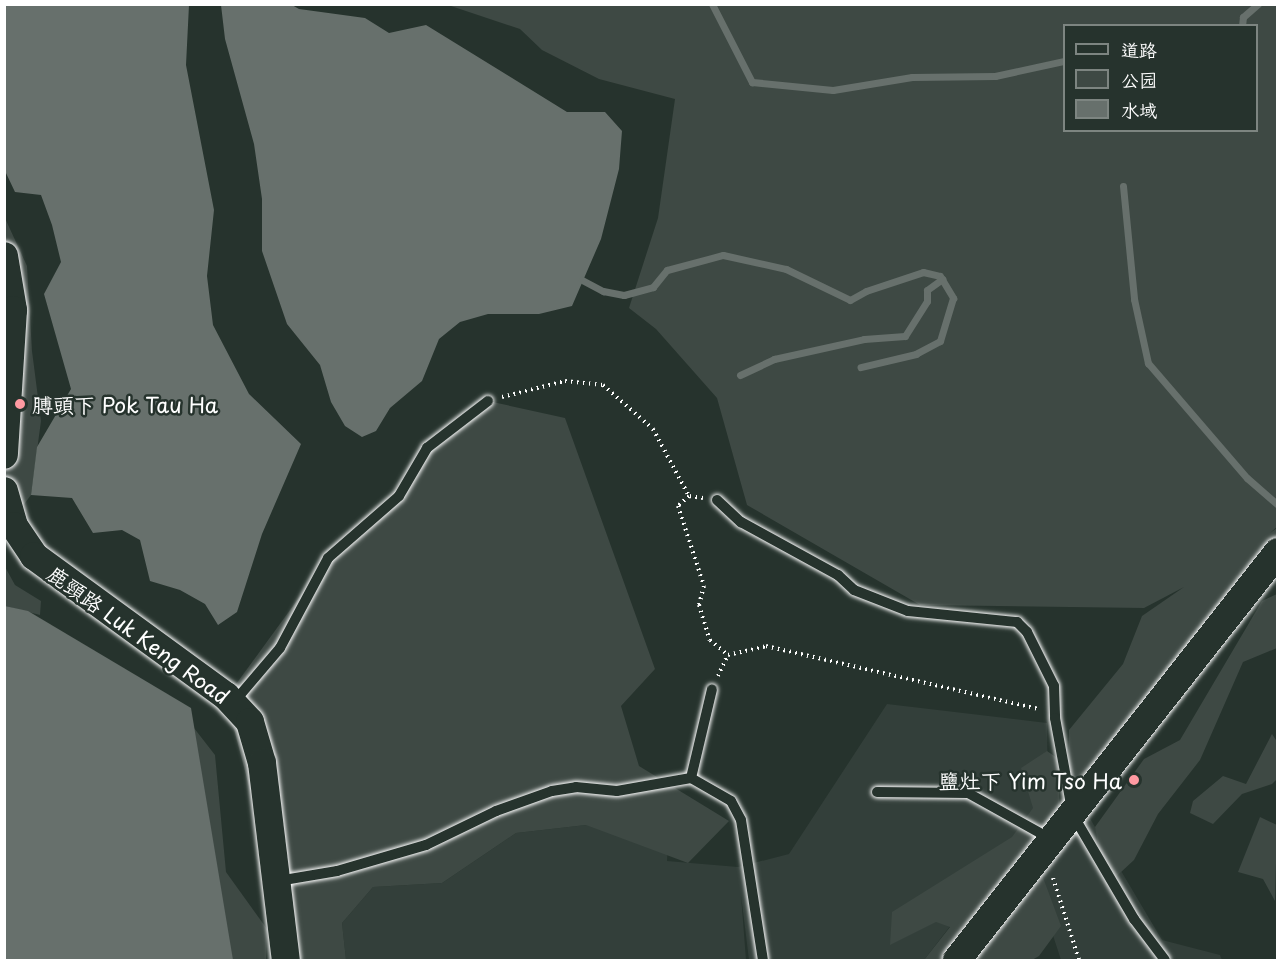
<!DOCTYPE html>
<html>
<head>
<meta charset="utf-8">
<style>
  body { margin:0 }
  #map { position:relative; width:1282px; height:965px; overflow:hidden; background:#26332d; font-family:"Playpen Sans","LXGW WenKai TC",sans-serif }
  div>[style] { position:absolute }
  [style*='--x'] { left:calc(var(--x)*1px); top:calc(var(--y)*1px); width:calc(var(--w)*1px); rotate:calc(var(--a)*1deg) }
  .built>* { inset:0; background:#333f3a }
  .green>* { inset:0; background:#3e4944 }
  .water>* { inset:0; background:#67706c }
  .stream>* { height:7px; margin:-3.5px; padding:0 3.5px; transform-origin:3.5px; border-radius:3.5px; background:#67706c }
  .path>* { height:4px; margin-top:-2px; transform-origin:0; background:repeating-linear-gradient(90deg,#fff 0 1.5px,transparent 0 6px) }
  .roads { filter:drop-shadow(0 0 2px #fff) drop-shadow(0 0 2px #fff) }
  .lane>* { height:10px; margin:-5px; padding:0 5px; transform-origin:5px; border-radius:5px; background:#26332d }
  .secondary>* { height:28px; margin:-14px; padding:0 14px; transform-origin:14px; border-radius:14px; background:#26332d }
  .dots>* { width:16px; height:16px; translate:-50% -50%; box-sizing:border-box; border:3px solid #26332d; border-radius:50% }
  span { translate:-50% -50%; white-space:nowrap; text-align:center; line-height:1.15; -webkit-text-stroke:5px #26332d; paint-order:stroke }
  .poi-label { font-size:21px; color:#fff }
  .left { translate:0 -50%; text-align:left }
  .right { translate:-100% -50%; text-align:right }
  .street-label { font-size:21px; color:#fff }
  .frame { position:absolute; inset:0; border:6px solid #fff; pointer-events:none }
  .legend { position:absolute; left:1063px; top:24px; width:195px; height:108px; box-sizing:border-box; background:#26332d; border:2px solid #7d8581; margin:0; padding:8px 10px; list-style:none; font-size:18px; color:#fff }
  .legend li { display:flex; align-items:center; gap:12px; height:30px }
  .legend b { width:30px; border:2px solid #7d8581 }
</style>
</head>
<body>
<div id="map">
  <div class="built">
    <i style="clip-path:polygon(887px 704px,1047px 723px,1048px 799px,924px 960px,749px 960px,741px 895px,746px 960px,346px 960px,342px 923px,373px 887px,442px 883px,516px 833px,586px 825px,670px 804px,667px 861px,738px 867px,789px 854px)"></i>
    <i style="clip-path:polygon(1085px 810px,1162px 940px,1220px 955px,1222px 960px,1061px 960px,1035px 880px)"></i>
  </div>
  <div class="green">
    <i style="clip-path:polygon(evenodd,448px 5px,1277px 5px,1278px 526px,1270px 533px,1277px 528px,1277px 564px,1102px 784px,1068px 785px,1069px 730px,1123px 664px,1142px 616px,1184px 587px,1144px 608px,920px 605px,747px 505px,717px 398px,656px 329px,629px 308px,658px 218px,675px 99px,599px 79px,542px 50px,520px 29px,448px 5px,1064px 26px,1256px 26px,1256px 130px,1064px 130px,1064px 26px)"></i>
    <i style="clip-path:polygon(4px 216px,27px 266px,32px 351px,41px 421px,31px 495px,13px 519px,4px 523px)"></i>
    <i style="clip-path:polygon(488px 401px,565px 418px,655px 669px,621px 706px,639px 766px,729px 821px,688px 863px,586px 825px,516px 833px,442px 883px,373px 887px,342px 923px,346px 960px,287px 960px,273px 878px,234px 729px,220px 706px,328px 558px,399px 496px,436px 441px)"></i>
    <i style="clip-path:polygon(4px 565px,15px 585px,41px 601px,40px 615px,5px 606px)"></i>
    <i style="clip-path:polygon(1277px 594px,1277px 648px,1243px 662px,1200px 760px,1158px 814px,1134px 860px,1106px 886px,1095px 827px,1144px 759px,1180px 740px,1262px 601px)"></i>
    <i style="clip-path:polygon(187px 719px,215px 755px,226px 872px,267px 929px,266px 960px,231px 960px)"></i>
    <i style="clip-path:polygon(1272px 734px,1278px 743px,1277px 779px,1272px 784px,1242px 794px,1213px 824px,1190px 813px,1193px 801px,1223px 776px,1246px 784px)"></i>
    <i style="clip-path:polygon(1047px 751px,1057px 758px,1060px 810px,1041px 872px,1061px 926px,1039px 956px,1032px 960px,924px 960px,950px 927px,936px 922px,890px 945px,892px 912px,1012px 837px,1033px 808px,1021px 768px)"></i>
    <i style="clip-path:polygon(1260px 817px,1277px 825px,1275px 901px,1263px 879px,1238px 872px)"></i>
  </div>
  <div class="water">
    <i style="clip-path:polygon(5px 4px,189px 5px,186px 65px,214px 210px,207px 276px,213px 325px,249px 394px,301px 444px,262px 534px,237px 612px,218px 625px,205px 604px,180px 590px,150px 581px,140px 540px,122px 530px,93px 533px,72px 498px,31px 495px,37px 447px,71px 389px,44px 294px,61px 262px,52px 225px,41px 195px,15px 192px,5px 171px)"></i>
    <i style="clip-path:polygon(221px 5px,292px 5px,299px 9px,365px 18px,389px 33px,426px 25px,567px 112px,605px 112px,622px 131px,619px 169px,601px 239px,572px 306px,539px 314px,488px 314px,460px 322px,439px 339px,422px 381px,390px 408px,376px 431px,362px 437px,345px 426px,331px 402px,320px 365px,287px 324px,262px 251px,262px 199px,254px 144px,225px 39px)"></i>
    <i style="clip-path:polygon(5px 606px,28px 611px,191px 708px,233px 960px,5px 960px)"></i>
  </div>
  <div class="stream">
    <i style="--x:712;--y:4;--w:88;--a:62.9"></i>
    <i style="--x:752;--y:82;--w:81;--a:5.6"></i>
    <i style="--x:833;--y:90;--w:80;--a:-9.3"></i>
    <i style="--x:912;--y:77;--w:83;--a:-0.7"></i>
    <i style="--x:995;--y:76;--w:71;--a:-12.3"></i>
    <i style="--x:1242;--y:26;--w:9;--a:-84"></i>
    <i style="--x:1243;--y:17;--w:20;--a:-41"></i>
    <i style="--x:1123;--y:186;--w:114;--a:84.4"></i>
    <i style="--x:1134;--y:299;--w:66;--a:77.7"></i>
    <i style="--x:1148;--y:363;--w:152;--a:49.3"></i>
    <i style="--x:1247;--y:478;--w:41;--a:41.1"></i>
    <i style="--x:582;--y:280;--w:24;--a:28"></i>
    <i style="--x:603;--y:291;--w:21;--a:11"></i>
    <i style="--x:624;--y:295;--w:30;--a:-15"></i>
    <i style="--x:653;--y:287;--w:22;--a:-51"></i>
    <i style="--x:667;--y:270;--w:58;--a:-15"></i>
    <i style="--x:723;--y:255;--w:65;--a:12.5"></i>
    <i style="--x:786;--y:269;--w:71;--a:25.8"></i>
    <i style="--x:850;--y:300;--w:18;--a:-29"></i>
    <i style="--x:866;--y:291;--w:60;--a:-18.4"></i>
    <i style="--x:923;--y:272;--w:17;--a:13"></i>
    <i style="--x:940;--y:276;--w:26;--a:59"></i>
    <i style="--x:953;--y:298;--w:45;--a:106.8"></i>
    <i style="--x:940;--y:341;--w:27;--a:152"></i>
    <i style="--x:916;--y:354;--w:57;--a:166.7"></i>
    <i style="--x:740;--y:375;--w:38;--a:-25"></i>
    <i style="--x:774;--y:359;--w:92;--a:-12.5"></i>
    <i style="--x:864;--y:339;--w:41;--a:-4.2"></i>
    <i style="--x:905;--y:336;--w:41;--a:-57.8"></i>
    <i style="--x:927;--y:301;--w:11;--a:-90"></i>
    <i style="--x:927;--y:290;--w:19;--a:-36"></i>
  </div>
  <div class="path">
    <i style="--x:502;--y:397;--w:65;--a:-14.3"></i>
    <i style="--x:565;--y:381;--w:38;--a:6"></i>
    <i style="--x:603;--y:385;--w:67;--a:41.3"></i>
    <i style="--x:653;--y:429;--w:76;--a:61.8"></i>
    <i style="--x:703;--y:498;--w:14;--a:-172"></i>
    <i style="--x:689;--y:496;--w:15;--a:138"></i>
    <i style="--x:678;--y:506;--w:84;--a:72"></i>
    <i style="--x:704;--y:586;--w:20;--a:105"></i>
    <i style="--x:699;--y:605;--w:37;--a:73"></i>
    <i style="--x:710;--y:640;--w:23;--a:40"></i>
    <i style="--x:728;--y:655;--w:39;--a:-13"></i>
    <i style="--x:766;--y:646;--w:280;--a:13"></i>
    <i style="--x:718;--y:676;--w:23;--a:-65"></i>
    <i style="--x:1053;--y:878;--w:86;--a:72.4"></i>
  </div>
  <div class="roads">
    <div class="lane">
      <i style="--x:717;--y:500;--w:33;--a:43"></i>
      <i style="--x:741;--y:522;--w:111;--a:28.7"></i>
      <i style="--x:838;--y:575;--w:22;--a:43"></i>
      <i style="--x:854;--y:590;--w:58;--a:21.3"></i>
      <i style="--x:908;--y:611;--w:110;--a:5.8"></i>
      <i style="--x:1017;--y:622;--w:14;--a:45"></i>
      <i style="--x:1027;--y:632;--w:60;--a:63.4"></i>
      <i style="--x:1054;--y:686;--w:32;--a:88"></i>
      <i style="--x:1055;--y:718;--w:99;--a:79.5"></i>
      <i style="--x:1073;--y:815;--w:121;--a:59.6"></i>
      <i style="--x:1134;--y:919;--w:51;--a:52.9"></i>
      <i style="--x:234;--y:702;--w:71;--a:-49.6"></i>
      <i style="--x:280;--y:648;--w:102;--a:-61.9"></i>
      <i style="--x:328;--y:558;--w:94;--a:-41.1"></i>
      <i style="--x:399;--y:496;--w:56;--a:-59.7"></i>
      <i style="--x:427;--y:448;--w:77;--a:-37.6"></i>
      <i style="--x:691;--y:778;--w:46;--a:29.9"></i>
      <i style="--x:731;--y:801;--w:21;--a:62"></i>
      <i style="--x:741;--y:820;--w:142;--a:81.1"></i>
      <i style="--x:877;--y:792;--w:91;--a:0.6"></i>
      <i style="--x:968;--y:793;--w:95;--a:29"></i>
      <i style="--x:278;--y:881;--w:60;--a:-9.6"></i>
      <i style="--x:337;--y:871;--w:93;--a:-16.3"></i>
      <i style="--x:426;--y:845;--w:78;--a:-25.9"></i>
      <i style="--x:496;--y:811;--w:59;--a:-19.7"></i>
      <i style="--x:552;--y:791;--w:24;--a:-9"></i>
      <i style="--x:576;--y:787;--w:41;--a:5.6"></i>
      <i style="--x:617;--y:791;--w:75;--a:-10"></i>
      <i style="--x:691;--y:778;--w:91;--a:-76.7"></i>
    </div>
    <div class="secondary">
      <i style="--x:4;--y:256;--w:55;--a:80.5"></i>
      <i style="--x:13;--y:310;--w:145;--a:93.6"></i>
      <i style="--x:4;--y:491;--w:36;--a:74"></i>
      <i style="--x:14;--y:526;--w:36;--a:56"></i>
      <i style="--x:34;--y:556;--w:238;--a:36.1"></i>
      <i style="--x:226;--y:696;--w:35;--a:47"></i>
      <i style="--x:250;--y:722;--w:43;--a:73.7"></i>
      <i style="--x:262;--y:763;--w:198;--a:83.1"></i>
      <i style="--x:957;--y:960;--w:519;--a:-51.81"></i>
    </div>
  </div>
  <div class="dots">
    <i style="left:20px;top:404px;background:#ff9aa2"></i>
    <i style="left:1134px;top:780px;background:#ff9aa2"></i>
  </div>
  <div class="poi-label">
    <span class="left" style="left:32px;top:404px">膊頭下 Pok Tau Ha</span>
    <span class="right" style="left:1122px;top:780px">鹽灶下 Yim Tso Ha</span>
  </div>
  <div class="street-label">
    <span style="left:139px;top:634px;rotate:36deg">鹿頸路 Luk Keng Road</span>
  </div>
  <div class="frame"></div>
  <ul class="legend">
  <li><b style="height:8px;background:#26332d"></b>道路</li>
  <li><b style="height:16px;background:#3e4944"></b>公园</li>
  <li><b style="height:16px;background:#67706c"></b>水域</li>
  </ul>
</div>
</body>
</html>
